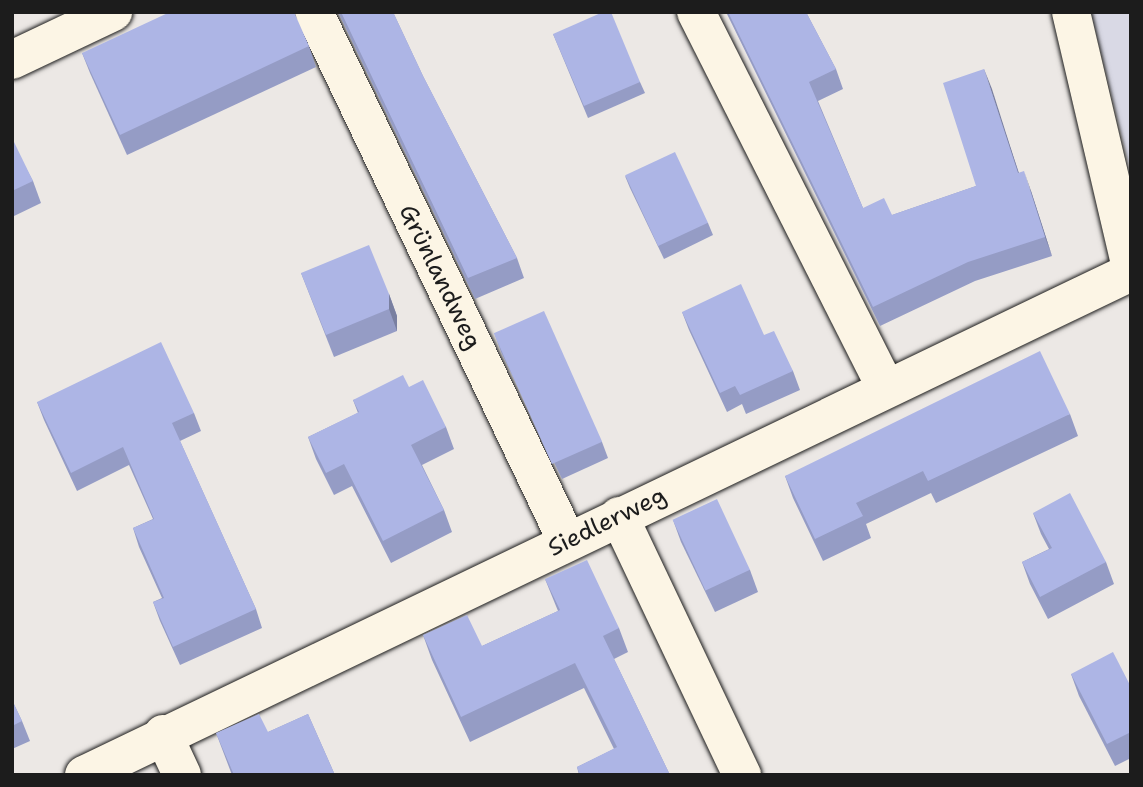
<!DOCTYPE html>
<html>
<head>
<meta charset="utf-8">
<style>
  body { margin:0 }
  #map { position:relative; width:1143px; height:787px; overflow:hidden; background:#ece8e5; font-family:"Shantell Sans",sans-serif }
  div>[style] { position:absolute }
  [style*='--x'] { left:calc(var(--x)*1px); top:calc(var(--y)*1px); width:calc(var(--w)*1px); rotate:calc(var(--a)*1deg) }
  .built>* { inset:0; background:#d9d9e5 }
  .roads { filter:drop-shadow(0 0 2px #1c1c1c) drop-shadow(0 0 2px #1c1c1c) }
  .street>* { height:38px; margin:-19px; padding:0 19px; transform-origin:19px; border-radius:19px; background:#fcf5e5 }
  .wall>* { inset:0; background:#959cc5 }
  .shaded-wall>* { inset:0; background:#797fa0 }
  .building>* { inset:0; background:#adb5e5; transform-origin:0 0 }
  span { translate:-50% -50%; white-space:nowrap; text-align:center; line-height:1.15; -webkit-text-stroke:6px #fcf5e5; paint-order:stroke }
  .street-label { font-size:24px; color:#1c1c1c }
  .frame { position:absolute; inset:0; border:14px solid #1c1c1c; pointer-events:none }
</style>
</head>
<body>
<div id="map">
  <div class="built">
    <i style="clip-path:polygon(1091px 12px,1131px 12px,1131px 173px)"></i>
  </div>
  <div class="roads">
    <div class="street">
      <i style="--x:314;--y:12;--w:586;--a:64.44"></i>
      <i style="--x:696;--y:12;--w:421;--a:63.2"></i>
      <i style="--x:1071;--y:12;--w:262;--a:76.8"></i>
      <i style="--x:12;--y:60;--w:112;--a:-25.4"></i>
      <i style="--x:619;--y:516;--w:287;--a:64.6"></i>
      <i style="--x:163;--y:734;--w:45;--a:65.1"></i>
      <i style="--x:84;--y:775;--w:1162;--a:-25.66"></i>
    </div>
  </div>
  <div class="wall">
    <i style="clip-path:polygon(338px 12px,393px 12px,423px 76px,517px 258px,524px 278px,475px 299px)"></i>
    <i style="clip-path:polygon(726px 12px,806px 12px,836px 69px,843px 89px,818px 101px,863px 208px,892px 215px,976px 186px,984px 69px,1019px 173px,1031px 191px,1052px 256px,975px 281px,880px 326px)"></i>
    <i style="clip-path:polygon(553px 34px,640px 82px,645px 93px,588px 118px)"></i>
    <i style="clip-path:polygon(309px 46px,316px 67px,127px 155px,90px 73px,82px 53px)"></i>
    <i style="clip-path:polygon(12px 143px,33px 181px,41px 203px,12px 217px)"></i>
    <i style="clip-path:polygon(625px 176px,708px 223px,713px 235px,664px 259px,630px 188px)"></i>
    <i style="clip-path:polygon(301px 273px,389px 294px,397px 316px,397px 331px,334px 357px)"></i>
    <i style="clip-path:polygon(682px 312px,764px 335px,793px 371px,800px 390px,746px 414px,742px 404px,727px 412px,689px 330px)"></i>
    <i style="clip-path:polygon(495px 335px,602px 442px,608px 458px,562px 479px,501px 352px)"></i>
    <i style="clip-path:polygon(409px 387px,446px 427px,454px 449px,422px 465px,444px 510px,452px 532px,391px 563px,352px 486px,334px 495px,316px 459px,308px 437px,358px 413px,353px 400px)"></i>
    <i style="clip-path:polygon(37px 402px,194px 413px,201px 431px,180px 441px,256px 609px,262px 628px,180px 665px,160px 621px,153px 602px,162px 598px,139px 547px,133px 528px,153px 519px,129px 465px,77px 491px,44px 420px)"></i>
    <i style="clip-path:polygon(1070px 414px,1078px 436px,936px 503px,931px 493px,866px 524px,871px 538px,823px 561px,793px 498px,785px 476px)"></i>
    <i style="clip-path:polygon(1033px 513px,1106px 562px,1114px 584px,1048px 619px,1030px 584px,1022px 562px,1049px 549px,1041px 534px)"></i>
    <i style="clip-path:polygon(673px 520px,750px 570px,758px 592px,715px 612px,681px 542px)"></i>
    <i style="clip-path:polygon(545px 579px,619px 628px,628px 652px,614px 659px,670px 775px,579px 775px,577px 767px,614px 749px,584px 688px,470px 742px,432px 660px,423px 635px,482px 646px,558px 611px)"></i>
    <i style="clip-path:polygon(1071px 674px,1131px 687px,1131px 758px,1115px 766px,1079px 696px)"></i>
    <i style="clip-path:polygon(12px 700px,22px 721px,30px 741px,12px 749px)"></i>
    <i style="clip-path:polygon(308px 714px,335px 775px,232px 775px,216px 733px,268px 732px)"></i>
  </div>
  <div class="shaded-wall">
    <i style="clip-path:polygon(984px 69px,992px 89px,1025px 193px,1018px 173px)"></i>
    <i style="clip-path:polygon(1024px 171px,1031px 191px,1052px 256px,1045px 237px)"></i>
    <i style="clip-path:polygon(389px 294px,397px 316px,397px 331px,389px 309px)"></i>
  </div>
  <div class="building">
    <i style="clip-path:polygon(170px 12px,294px 12px,309px 46px,120px 135px,82px 53px)"></i>
    <i style="clip-path:polygon(341px 12px,393px 12px,423px 76px,517px 258px,468px 278px)"></i>
    <i style="clip-path:polygon(603px 12px,611px 12px,640px 82px,584px 106px,553px 34px)"></i>
    <i style="clip-path:polygon(728px 12px,806px 12px,836px 69px,809px 82px,863px 208px,884px 198px,892px 215px,976px 186px,943px 83px,984px 69px,1018px 173px,1024px 171px,1045px 237px,968px 262px,873px 307px)"></i>
    <i style="clip-path:polygon(14px 142px,33px 181px,12px 191px,12px 143px)"></i>
    <i style="left:675px;top:152px;width:78px;height:55px;rotate:65deg"></i>
    <i style="clip-path:polygon(369px 245px,389px 294px,389px 309px,326px 335px,301px 273px)"></i>
    <i style="clip-path:polygon(741px 284px,764px 335px,774px 331px,793px 371px,740px 395px,735px 386px,720px 393px,682px 312px)"></i>
    <i style="left:544px;top:311px;width:143px;height:55px;rotate:66deg"></i>
    <i style="clip-path:polygon(161px 342px,194px 413px,172px 423px,256px 609px,173px 647px,153px 602px,164px 598px,133px 528px,154px 519px,123px 447px,71px 473px,37px 402px)"></i>
    <i style="clip-path:polygon(1040px 351px,1070px 414px,928px 481px,923px 471px,856px 503px,863px 516px,815px 539px,785px 476px)"></i>
    <i style="clip-path:polygon(403px 375px,409px 387px,423px 380px,446px 427px,411px 445px,444px 510px,383px 541px,344px 464px,326px 473px,308px 437px,359px 412px,353px 400px)"></i>
    <i style="clip-path:polygon(1070px 493px,1106px 562px,1040px 597px,1022px 562px,1052px 548px,1033px 513px)"></i>
    <i style="left:717px;top:499px;width:78px;height:49px;rotate:65deg"></i>
    <i style="clip-path:polygon(587px 560px,619px 628px,603px 636px,670px 775px,580px 775px,577px 767px,617px 747px,575px 663px,461px 717px,423px 635px,467px 615px,482px 646px,560px 610px,545px 579px)"></i>
    <i style="clip-path:polygon(1113px 652px,1131px 687px,1131px 732px,1107px 744px,1071px 674px)"></i>
    <i style="clip-path:polygon(12px 700px,22px 721px,12px 726px)"></i>
    <i style="clip-path:polygon(259px 714px,268px 732px,308px 714px,334px 773px,331px 775px,234px 775px,216px 733px)"></i>
  </div>
  <div class="street-label">
    <span style="left:440px;top:277px;rotate:64deg">Grünlandweg</span>
    <span style="left:607px;top:522px;rotate:-26deg">Siedlerweg</span>
  </div>
  <div class="frame"></div>
</div>
</body>
</html>
